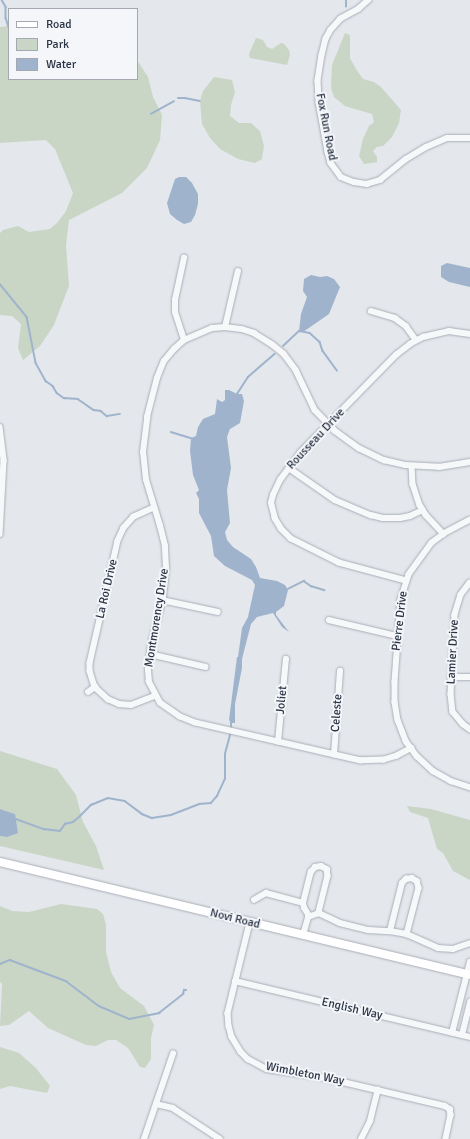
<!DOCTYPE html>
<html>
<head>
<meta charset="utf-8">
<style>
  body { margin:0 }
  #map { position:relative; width:470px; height:1139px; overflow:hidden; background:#e4e7ec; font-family:Signika,sans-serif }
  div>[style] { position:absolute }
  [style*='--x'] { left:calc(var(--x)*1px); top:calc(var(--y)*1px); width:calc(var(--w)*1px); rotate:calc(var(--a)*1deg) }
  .green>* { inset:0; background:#c9d6c5 }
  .water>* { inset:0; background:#9fb4cc }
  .stream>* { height:1.5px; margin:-0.75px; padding:0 0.75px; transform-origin:0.75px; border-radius:0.75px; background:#9fb4cc }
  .roads { filter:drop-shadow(0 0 1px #a9aeb7) drop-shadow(0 0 1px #a9aeb7) }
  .minor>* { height:5.5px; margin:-2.75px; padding:0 2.75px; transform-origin:2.75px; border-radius:2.75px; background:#f7f8fa }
  .secondary>* { height:8px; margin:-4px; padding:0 4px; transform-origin:4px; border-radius:4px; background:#fff }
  span { translate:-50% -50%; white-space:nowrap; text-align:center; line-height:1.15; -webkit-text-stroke:4px #f4f6f9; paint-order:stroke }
  .street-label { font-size:12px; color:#2b3445 }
  .legend { position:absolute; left:8px; top:8px; width:130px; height:72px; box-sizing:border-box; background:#f4f6f9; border:1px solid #a4a8b1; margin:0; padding:5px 7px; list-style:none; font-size:12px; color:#2b3445 }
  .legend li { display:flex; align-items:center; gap:8px; height:20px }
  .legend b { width:20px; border:1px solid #a4a8b1 }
</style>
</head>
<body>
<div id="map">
  <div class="green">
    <i style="clip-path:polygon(9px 26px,9px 79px,137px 79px,137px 60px,148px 77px,153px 97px,162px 115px,160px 140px,147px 168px,122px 193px,69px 220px,66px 245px,69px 286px,54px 325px,40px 346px,23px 360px,18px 348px,21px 324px,12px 316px,0 315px,0 233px,3px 230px,18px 226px,29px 232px,50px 229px,58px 222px,66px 211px,73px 193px,55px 149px,46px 140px,0 143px,0 27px)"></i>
    <i style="clip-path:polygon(345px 33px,350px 35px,350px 58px,356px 69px,363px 79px,374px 82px,381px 87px,401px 110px,399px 123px,392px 137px,383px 146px,377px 147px,373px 151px,377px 157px,377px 162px,372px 163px,364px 164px,359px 156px,363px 139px,369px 126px,374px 122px,372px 114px,345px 106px,334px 97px,331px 88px,332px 65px)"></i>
    <i style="clip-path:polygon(256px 38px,263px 40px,267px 47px,272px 49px,281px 43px,284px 44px,289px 50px,290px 55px,287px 65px,250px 58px,249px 54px)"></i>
    <i style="clip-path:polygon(214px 77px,232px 80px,235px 92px,231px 105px,230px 116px,239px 123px,251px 123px,260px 131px,264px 146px,262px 159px,255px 163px,238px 159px,220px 149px,210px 138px,202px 124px,200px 101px,203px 91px)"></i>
    <i style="clip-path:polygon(0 751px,57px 769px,76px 795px,83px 822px,96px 846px,104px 870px,0 846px,0 836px,7px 837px,15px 814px,0 809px)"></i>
    <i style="clip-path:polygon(407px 806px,431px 809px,470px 820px,470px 880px,453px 871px,443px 853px,437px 849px,428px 818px,410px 812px)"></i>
    <i style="clip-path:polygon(61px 904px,97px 909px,103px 914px,106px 925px,106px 952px,111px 972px,120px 988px,144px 1006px,154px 1025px,151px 1038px,151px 1059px,145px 1068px,140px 1067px,128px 1048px,116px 1040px,108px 1040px,96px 1046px,86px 1045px,48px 1028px,29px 1011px,9px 1025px,0 1026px,2px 984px,0 982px,0 906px,12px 911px,29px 912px)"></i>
    <i style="clip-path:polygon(0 1047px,19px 1053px,36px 1068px,50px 1086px,47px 1093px,10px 1086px,0 1089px)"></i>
  </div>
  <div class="water">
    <i style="clip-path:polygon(179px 177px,186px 177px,192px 183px,198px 194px,198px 204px,195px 215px,191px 222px,184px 224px,177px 220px,170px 214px,167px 203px,175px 179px)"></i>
    <i style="clip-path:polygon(447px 263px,470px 268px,470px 287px,449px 282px,441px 277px,441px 266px)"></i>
    <i style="clip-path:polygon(311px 275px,320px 277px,327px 276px,334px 279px,340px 287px,329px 314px,303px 332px,299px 331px,301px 314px,307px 297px,303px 291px,304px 279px)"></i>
    <i style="clip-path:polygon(225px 390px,229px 390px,237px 394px,242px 394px,244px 401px,240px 423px,230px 429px,227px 437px,231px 468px,227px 490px,230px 523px,225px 532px,227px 540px,233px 547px,251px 559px,256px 567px,260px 578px,277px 581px,285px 585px,288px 590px,284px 606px,276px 612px,276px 615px,289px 632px,282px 627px,273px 613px,257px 617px,251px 624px,242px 659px,242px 668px,235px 704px,235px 723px,231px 723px,229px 720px,237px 657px,238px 657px,242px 628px,248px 617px,255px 585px,252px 580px,225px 566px,214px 556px,211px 536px,199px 513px,199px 499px,196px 493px,199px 490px,193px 475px,190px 451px,191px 438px,196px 436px,198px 427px,203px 419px,215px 414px,217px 399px,222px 402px,225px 400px)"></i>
    <i style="clip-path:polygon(0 809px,15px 814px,18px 833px,7px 837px,0 836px)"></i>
  </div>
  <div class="stream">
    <i style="--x:2;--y:0;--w:8;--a:60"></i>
    <i style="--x:6;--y:7;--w:11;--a:90"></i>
    <i style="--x:6;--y:18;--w:9;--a:72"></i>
    <i style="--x:346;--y:7;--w:7;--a:-90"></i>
    <i style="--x:178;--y:98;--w:7;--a:0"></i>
    <i style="--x:185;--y:98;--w:15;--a:11"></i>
    <i style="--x:151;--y:114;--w:26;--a:-29"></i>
    <i style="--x:0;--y:284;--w:43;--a:50.7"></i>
    <i style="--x:27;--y:317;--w:47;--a:78.9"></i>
    <i style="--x:36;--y:363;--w:21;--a:61"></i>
    <i style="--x:46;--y:381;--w:9;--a:36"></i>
    <i style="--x:53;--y:386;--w:8;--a:60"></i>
    <i style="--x:57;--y:393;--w:9;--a:36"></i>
    <i style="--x:64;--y:398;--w:14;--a:4"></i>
    <i style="--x:78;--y:399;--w:19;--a:35"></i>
    <i style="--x:94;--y:410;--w:7;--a:8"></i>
    <i style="--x:101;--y:411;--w:8;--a:40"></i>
    <i style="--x:107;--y:416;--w:13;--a:-9"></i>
    <i style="--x:283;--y:346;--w:22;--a:-43"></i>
    <i style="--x:299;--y:331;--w:11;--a:10"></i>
    <i style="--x:310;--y:333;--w:13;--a:42"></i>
    <i style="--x:320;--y:342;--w:9;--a:72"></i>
    <i style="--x:323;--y:351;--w:24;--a:54"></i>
    <i style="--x:237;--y:394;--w:20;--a:-57"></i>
    <i style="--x:248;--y:377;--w:35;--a:-41"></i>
    <i style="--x:171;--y:432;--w:21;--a:17"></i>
    <i style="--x:288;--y:589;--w:18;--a:-27"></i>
    <i style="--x:304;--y:581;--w:9;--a:36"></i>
    <i style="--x:311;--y:586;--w:14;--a:17"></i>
    <i style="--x:231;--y:729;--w:6;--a:-90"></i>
    <i style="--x:16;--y:819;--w:30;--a:20"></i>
    <i style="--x:44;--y:829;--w:16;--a:7"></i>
    <i style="--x:60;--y:831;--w:9;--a:-54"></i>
    <i style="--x:65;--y:824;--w:8;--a:-14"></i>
    <i style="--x:73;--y:822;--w:8;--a:-40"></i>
    <i style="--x:79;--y:817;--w:17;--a:-45"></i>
    <i style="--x:91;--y:805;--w:18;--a:-22"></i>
    <i style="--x:108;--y:798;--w:17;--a:10"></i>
    <i style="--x:125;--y:801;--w:21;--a:37"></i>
    <i style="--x:142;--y:814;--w:11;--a:22"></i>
    <i style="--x:152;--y:818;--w:19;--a:-9"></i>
    <i style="--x:171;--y:815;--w:30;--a:-21"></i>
    <i style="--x:199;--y:804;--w:12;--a:-5"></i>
    <i style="--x:211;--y:803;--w:9;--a:-49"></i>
    <i style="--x:217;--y:796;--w:19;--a:-65"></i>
    <i style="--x:225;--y:779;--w:25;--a:-90"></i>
    <i style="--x:225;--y:754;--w:23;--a:-75"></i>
    <i style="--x:0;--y:964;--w:11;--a:-22"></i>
    <i style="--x:10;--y:960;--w:60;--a:20.6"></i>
    <i style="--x:66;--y:981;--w:41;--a:37.1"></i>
    <i style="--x:99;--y:1006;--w:33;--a:23"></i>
    <i style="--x:129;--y:1019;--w:31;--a:-11"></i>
    <i style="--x:159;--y:1013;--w:31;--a:-38"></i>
    <i style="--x:183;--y:994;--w:4;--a:-76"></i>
    <i style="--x:184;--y:990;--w:2;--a:0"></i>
  </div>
  <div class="roads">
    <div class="minor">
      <i style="--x:369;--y:0;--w:13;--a:138"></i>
      <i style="--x:359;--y:9;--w:21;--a:151"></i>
      <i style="--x:341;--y:19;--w:15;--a:132"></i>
      <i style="--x:331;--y:30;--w:10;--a:119"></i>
      <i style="--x:326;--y:39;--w:16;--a:104"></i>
      <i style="--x:322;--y:55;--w:26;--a:99"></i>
      <i style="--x:318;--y:81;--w:21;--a:87"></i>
      <i style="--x:319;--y:102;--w:51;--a:79.8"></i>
      <i style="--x:328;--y:152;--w:11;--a:75"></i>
      <i style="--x:331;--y:163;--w:17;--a:54"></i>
      <i style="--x:341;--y:177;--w:14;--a:21"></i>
      <i style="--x:354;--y:182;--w:13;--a:9"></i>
      <i style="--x:367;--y:184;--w:14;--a:-17"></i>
      <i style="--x:380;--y:180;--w:33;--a:-39"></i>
      <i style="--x:406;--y:159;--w:23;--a:-31"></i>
      <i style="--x:426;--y:147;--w:23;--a:-23"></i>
      <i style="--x:447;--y:138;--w:23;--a:0"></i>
      <i style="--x:371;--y:311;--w:25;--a:16"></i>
      <i style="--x:395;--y:318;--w:14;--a:36"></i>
      <i style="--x:406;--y:326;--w:17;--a:54"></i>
      <i style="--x:225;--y:327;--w:57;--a:-76.9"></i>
      <i style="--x:184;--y:340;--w:29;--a:-108"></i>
      <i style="--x:175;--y:312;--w:12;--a:-90"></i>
      <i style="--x:175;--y:300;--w:43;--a:-77.9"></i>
      <i style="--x:0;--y:427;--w:34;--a:83"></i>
      <i style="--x:4;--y:461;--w:73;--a:93.1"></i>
      <i style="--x:412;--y:466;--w:18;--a:87"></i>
      <i style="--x:413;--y:484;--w:22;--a:72"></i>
      <i style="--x:420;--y:505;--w:12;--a:59"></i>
      <i style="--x:426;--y:515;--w:26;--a:47"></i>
      <i style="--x:289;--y:468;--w:56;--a:34.8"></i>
      <i style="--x:335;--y:500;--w:39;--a:23"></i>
      <i style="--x:371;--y:515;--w:12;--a:14"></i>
      <i style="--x:383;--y:518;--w:17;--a:0"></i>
      <i style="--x:400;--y:518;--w:10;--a:-11"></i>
      <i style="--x:410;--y:516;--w:14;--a:-25"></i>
      <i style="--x:154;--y:508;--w:22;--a:156"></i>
      <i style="--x:134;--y:517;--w:15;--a:132"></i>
      <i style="--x:124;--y:528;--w:14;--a:115"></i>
      <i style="--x:118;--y:541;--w:125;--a:102.9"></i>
      <i style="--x:90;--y:663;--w:8;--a:90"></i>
      <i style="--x:90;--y:671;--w:17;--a:73"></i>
      <i style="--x:95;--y:687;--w:18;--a:43"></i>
      <i style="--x:108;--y:699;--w:12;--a:24"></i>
      <i style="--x:119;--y:704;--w:12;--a:5"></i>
      <i style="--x:131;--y:705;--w:26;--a:-21"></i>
      <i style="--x:470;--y:520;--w:30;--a:152"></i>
      <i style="--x:444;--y:534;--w:15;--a:143"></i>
      <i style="--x:432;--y:543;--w:39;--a:126"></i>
      <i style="--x:409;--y:575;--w:26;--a:108"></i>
      <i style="--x:401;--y:600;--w:82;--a:94.2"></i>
      <i style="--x:395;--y:682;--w:20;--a:90"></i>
      <i style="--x:395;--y:702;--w:18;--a:81"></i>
      <i style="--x:398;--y:720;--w:22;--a:69"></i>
      <i style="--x:406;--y:741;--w:19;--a:54"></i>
      <i style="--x:417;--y:756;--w:22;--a:43"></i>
      <i style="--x:433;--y:771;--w:21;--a:29"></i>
      <i style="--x:451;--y:781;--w:20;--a:18"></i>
      <i style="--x:406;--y:581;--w:69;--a:-165"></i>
      <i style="--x:339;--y:563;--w:54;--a:-153.4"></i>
      <i style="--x:291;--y:539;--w:14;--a:-135"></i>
      <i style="--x:281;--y:529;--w:12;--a:-121"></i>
      <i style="--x:275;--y:519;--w:16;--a:-104"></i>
      <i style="--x:271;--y:503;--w:8;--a:-76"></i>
      <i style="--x:273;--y:495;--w:17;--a:-65"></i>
      <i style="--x:280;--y:480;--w:34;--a:-53"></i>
      <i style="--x:300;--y:453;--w:137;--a:-45.6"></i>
      <i style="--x:396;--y:355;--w:18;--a:-38"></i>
      <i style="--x:410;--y:344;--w:15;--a:-28"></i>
      <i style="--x:423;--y:337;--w:27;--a:-13"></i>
      <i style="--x:449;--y:331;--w:21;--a:8"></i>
      <i style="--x:470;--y:583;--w:15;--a:127"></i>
      <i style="--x:461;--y:595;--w:21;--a:107"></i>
      <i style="--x:455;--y:615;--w:79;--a:92.9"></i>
      <i style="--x:451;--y:694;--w:18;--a:84"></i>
      <i style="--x:453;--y:712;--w:16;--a:50"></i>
      <i style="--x:463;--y:724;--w:9;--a:36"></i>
      <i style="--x:162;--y:600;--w:57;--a:12.1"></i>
      <i style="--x:329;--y:620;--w:70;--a:13.2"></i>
      <i style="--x:150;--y:654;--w:57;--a:13.1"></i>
      <i style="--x:451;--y:677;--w:19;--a:0"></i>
      <i style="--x:88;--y:692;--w:9;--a:-36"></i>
      <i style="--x:278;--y:742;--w:83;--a:-84.5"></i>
      <i style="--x:412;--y:748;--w:17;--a:152"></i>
      <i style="--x:397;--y:756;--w:14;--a:163"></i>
      <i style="--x:384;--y:760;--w:23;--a:178"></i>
      <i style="--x:361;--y:761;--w:170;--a:-167.1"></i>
      <i style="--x:195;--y:723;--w:16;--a:-158"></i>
      <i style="--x:180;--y:717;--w:24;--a:-145"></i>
      <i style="--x:160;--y:703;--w:24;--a:-118"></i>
      <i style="--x:149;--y:682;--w:12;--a:-95"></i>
      <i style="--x:148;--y:670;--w:25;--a:-83"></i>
      <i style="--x:151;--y:645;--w:49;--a:-76"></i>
      <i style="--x:163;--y:597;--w:29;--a:-84"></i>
      <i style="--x:166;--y:568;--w:22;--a:-93"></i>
      <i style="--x:165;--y:546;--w:21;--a:-104"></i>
      <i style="--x:160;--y:526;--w:48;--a:-106.9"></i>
      <i style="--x:146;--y:480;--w:28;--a:-96"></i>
      <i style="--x:143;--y:452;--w:35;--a:-83"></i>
      <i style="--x:147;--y:417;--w:40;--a:-75.6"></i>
      <i style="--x:157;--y:378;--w:18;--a:-68"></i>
      <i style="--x:164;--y:361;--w:16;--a:-50"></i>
      <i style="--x:174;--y:349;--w:13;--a:-42"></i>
      <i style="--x:184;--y:340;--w:30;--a:-23"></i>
      <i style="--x:212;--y:328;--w:13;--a:-4"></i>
      <i style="--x:225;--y:327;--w:17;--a:7"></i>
      <i style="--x:242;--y:329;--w:13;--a:18"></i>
      <i style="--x:254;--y:333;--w:22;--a:32"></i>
      <i style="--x:273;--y:345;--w:14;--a:39"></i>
      <i style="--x:284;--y:354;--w:20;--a:53"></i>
      <i style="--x:296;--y:370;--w:44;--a:64.6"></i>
      <i style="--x:315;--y:410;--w:28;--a:46"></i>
      <i style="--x:334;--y:430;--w:31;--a:36"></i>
      <i style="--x:359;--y:448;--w:28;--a:26"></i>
      <i style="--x:384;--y:460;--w:22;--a:13"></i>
      <i style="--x:405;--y:465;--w:34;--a:3"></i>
      <i style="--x:439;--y:467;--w:31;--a:-9"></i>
      <i style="--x:334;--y:755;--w:84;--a:-85.9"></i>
      <i style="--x:254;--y:900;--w:14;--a:-30"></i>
      <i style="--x:266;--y:893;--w:38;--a:15"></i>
      <i style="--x:309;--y:916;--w:9;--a:-122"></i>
      <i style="--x:304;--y:908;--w:5;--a:-101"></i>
      <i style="--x:303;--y:903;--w:32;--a:-76"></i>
      <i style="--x:311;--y:872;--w:6;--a:-51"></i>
      <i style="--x:315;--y:867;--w:6;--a:-9"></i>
      <i style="--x:321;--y:866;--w:7;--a:27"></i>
      <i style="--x:327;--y:869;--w:7;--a:82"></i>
      <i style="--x:328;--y:876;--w:38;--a:104"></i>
      <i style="--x:250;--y:923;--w:93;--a:103.7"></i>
      <i style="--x:228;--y:1013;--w:13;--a:86"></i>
      <i style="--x:229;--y:1026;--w:11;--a:75"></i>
      <i style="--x:232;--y:1037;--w:17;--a:59"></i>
      <i style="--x:241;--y:1052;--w:10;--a:45"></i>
      <i style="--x:248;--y:1059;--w:21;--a:28"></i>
      <i style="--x:267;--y:1069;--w:60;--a:8.7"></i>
      <i style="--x:326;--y:1078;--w:122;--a:13.2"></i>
      <i style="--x:445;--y:1106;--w:6;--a:31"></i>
      <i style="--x:450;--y:1109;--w:6;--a:81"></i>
      <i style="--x:451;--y:1115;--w:25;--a:102"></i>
      <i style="--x:390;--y:931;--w:49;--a:-76"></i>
      <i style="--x:402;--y:883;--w:6;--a:-45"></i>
      <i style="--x:406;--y:879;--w:6;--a:-9"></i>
      <i style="--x:412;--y:878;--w:6;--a:31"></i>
      <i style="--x:417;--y:881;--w:7;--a:74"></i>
      <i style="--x:419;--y:888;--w:48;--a:104.6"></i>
      <i style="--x:303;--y:935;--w:19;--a:-74"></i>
      <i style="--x:308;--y:917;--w:12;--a:-20"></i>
      <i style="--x:319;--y:913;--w:23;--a:25"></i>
      <i style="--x:340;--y:923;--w:29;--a:14"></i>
      <i style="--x:368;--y:930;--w:22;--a:3"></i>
      <i style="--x:390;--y:931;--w:17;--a:10"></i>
      <i style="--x:407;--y:934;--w:34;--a:24"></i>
      <i style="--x:438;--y:948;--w:15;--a:4"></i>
      <i style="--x:453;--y:949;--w:18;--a:-19"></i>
      <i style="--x:235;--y:981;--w:242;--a:13.4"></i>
      <i style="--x:452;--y:1033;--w:73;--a:-75.8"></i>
      <i style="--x:462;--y:1035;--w:34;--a:-76"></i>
      <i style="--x:156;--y:1104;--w:17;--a:13"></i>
      <i style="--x:173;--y:1108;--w:56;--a:33.4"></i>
      <i style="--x:144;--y:1139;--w:90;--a:-71.2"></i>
      <i style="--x:361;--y:1139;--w:20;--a:-63"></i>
      <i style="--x:370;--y:1121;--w:32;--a:-76"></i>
    </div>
    <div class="secondary">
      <i style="--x:0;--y:862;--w:483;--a:13.5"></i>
    </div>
  </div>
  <div class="street-label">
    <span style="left:326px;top:127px;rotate:79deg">Fox Run Road</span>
    <span style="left:316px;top:439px;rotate:-47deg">Rousseau Drive</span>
    <span style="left:107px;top:589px;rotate:-77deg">La Roi Drive</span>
    <span style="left:157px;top:618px;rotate:-81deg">Montmorency Drive</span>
    <span style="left:400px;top:621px;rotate:-83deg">Pierre Drive</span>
    <span style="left:453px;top:652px;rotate:-87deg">Lamier Drive</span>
    <span style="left:282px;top:700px;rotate:-85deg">Joliet</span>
    <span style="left:337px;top:713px;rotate:-86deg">Celeste</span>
    <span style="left:235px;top:919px;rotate:14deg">Novi Road</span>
    <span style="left:352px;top:1009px;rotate:13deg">English Way</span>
    <span style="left:305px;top:1074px;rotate:11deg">Wimbleton Way</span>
  </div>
  <ul class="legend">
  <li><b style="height:5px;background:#fff"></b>Road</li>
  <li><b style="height:11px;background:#c9d6c5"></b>Park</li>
  <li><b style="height:11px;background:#9fb4cc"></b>Water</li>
  </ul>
</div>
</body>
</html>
